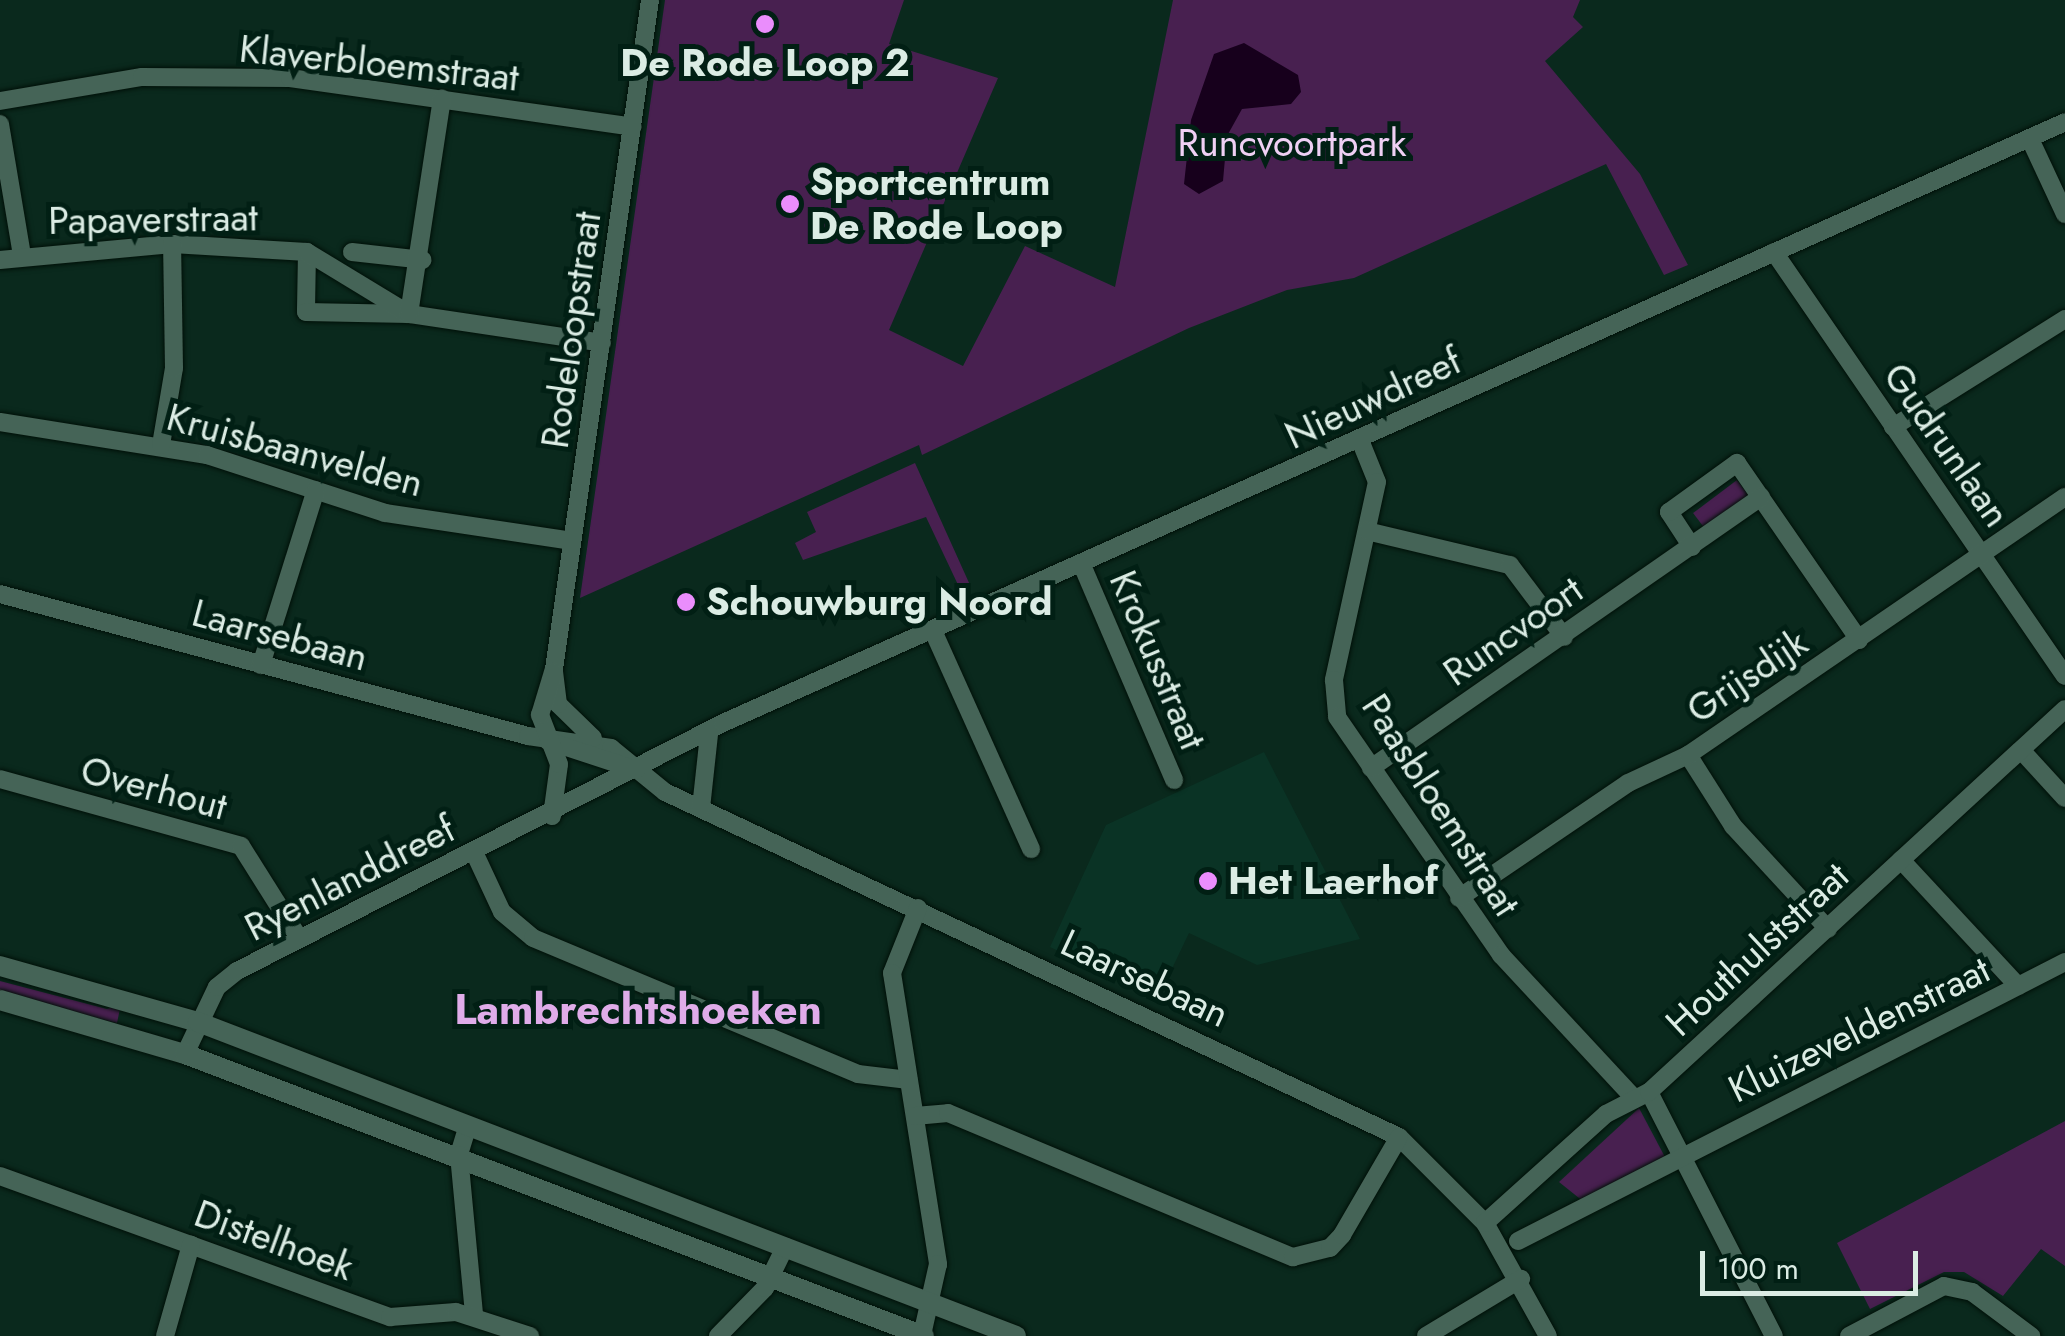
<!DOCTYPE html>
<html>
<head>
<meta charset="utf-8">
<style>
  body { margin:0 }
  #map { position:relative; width:2065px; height:1336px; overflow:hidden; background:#0a291d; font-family:Jost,sans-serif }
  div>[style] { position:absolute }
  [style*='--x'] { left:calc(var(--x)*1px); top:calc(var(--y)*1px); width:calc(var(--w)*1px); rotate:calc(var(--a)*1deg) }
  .built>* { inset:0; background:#0a3325 }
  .green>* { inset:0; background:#482050; transform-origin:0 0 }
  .water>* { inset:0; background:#17001c }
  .roads { filter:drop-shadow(0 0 2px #001008) drop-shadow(0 0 2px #001008) }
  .minor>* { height:18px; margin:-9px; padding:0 9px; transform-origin:9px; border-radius:9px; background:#456457 }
  .tertiary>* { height:20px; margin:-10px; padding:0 10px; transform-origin:10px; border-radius:10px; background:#456457 }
  .dots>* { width:28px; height:28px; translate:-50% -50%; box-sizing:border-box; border:5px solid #011f14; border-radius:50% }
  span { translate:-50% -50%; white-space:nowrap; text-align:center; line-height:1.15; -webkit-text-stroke:10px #011f14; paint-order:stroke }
  .street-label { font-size:38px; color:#dbece4 }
  .poi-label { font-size:38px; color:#dbece4; font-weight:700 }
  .left { translate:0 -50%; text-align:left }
  .park-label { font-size:38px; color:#efd0f4 }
  .quarter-label { font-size:42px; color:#dface9; font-weight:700 }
  .scale { position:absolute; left:1700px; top:1251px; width:218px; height:45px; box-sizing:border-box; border:5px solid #dbece4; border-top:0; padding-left:12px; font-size:30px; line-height:35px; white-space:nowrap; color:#dbece4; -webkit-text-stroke:8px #011f14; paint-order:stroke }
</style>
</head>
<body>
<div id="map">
  <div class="built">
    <i style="clip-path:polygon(1264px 752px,1360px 939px,1257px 965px,1189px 933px,1158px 998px,1050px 947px,1106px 825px)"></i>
  </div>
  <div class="green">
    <i style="clip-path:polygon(665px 0,904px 0,889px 44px,998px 78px,889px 330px,963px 366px,1025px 246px,1115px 287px,1173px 0,1580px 0,1573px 17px,1583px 27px,1545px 61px,1640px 174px,1688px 265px,1664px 275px,1606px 164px,1354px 278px,1287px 290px,1189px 328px,922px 455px,919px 445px,580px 598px)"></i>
    <i style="clip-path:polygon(915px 463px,970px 585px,960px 589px,926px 517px,803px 560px,795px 543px,816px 532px,807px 512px)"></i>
    <i style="left:1737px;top:480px;width:21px;height:55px;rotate:53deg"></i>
    <i style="clip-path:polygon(0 981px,107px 1009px,121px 1004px,117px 1023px,0 994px)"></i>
    <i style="clip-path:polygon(1639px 1108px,1666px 1159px,1584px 1202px,1559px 1182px)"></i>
    <i style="clip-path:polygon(2065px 1121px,2065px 1266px,2041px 1249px,2003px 1296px,1964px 1272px,1944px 1272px,1870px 1309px,1837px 1243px)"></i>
  </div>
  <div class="water">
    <i style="clip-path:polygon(1244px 43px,1298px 75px,1301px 92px,1291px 104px,1242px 109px,1227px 136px,1223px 181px,1199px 194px,1184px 184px,1191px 120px,1214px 54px)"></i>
  </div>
  <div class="roads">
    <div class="minor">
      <i style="--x:0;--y:101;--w:144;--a:-9.6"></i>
      <i style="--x:142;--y:77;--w:148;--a:0.4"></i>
      <i style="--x:290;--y:78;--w:346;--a:8.1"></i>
      <i style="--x:0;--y:124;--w:134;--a:80.5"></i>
      <i style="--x:2030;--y:139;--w:83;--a:65"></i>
      <i style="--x:307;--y:252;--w:60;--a:91"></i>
      <i style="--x:306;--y:312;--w:103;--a:1.1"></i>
      <i style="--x:352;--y:252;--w:71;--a:6.4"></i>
      <i style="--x:1774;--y:252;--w:514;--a:55.54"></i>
      <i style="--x:0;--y:260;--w:173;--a:-5.3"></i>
      <i style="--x:172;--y:244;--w:135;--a:3.4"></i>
      <i style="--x:307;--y:252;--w:119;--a:31.3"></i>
      <i style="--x:409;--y:314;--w:195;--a:8.5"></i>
      <i style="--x:409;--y:314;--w:218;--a:-81.3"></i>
      <i style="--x:0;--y:422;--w:210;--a:9.1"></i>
      <i style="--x:207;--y:455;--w:187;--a:18"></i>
      <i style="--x:385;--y:513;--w:189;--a:8.5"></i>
      <i style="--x:1893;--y:427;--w:203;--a:-32.1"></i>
      <i style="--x:1360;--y:440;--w:45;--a:68"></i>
      <i style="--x:1377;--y:482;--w:203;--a:102.3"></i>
      <i style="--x:1334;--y:680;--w:37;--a:85"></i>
      <i style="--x:1337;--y:717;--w:289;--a:55.4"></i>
      <i style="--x:1501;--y:955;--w:195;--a:47.1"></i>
      <i style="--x:161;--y:445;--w:78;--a:-80.4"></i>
      <i style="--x:174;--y:368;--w:124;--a:-90.9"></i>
      <i style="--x:1367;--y:531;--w:147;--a:13.4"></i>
      <i style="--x:1510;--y:565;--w:90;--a:53.1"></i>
      <i style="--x:1692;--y:547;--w:42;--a:-123.3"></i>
      <i style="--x:1669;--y:512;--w:84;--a:-35.8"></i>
      <i style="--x:1737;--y:463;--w:215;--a:55.4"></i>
      <i style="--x:1082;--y:565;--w:234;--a:66.8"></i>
      <i style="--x:0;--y:594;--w:547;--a:15.05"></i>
      <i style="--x:528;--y:736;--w:84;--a:8.2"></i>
      <i style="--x:611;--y:748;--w:70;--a:39.2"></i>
      <i style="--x:665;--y:792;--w:811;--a:25.17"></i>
      <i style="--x:1399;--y:1137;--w:122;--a:45"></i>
      <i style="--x:1485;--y:1223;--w:129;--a:60.9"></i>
      <i style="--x:934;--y:633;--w:237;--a:65.8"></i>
      <i style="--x:261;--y:665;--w:183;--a:-72.6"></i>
      <i style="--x:593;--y:738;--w:49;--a:-135.8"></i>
      <i style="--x:558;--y:704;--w:35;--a:-97"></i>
      <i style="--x:554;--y:669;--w:676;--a:-81.83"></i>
      <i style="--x:548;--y:741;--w:93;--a:18.2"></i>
      <i style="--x:2021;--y:750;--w:65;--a:47.5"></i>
      <i style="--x:1688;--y:755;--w:84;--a:57.6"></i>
      <i style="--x:1733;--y:826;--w:140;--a:47.3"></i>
      <i style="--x:1371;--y:768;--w:475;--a:-34.8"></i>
      <i style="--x:0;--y:779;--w:250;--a:15.5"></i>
      <i style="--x:241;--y:846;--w:109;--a:57.8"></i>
      <i style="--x:701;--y:808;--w:74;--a:-83.8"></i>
      <i style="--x:552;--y:816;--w:52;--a:-82.3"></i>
      <i style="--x:559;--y:764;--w:53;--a:-111.2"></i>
      <i style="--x:540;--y:715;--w:45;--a:-73.2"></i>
      <i style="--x:474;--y:852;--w:66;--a:65"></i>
      <i style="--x:502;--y:912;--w:40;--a:40"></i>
      <i style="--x:533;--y:938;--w:352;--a:22.7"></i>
      <i style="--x:858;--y:1074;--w:51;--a:6.7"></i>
      <i style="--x:1901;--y:860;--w:172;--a:47.1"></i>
      <i style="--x:1459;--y:898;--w:204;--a:-34.2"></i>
      <i style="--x:1628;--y:783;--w:66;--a:-25"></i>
      <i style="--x:1688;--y:755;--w:457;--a:-34.4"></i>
      <i style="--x:918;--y:908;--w:70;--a:111.8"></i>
      <i style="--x:892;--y:973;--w:295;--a:81"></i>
      <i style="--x:938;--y:1264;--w:73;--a:102.7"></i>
      <i style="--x:185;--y:1054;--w:74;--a:-64.5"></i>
      <i style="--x:217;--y:987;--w:26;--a:-39"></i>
      <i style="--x:237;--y:971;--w:546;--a:-27.03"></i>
      <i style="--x:723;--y:723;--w:1470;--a:-24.12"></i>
      <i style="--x:1649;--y:1092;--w:274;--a:62.9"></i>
      <i style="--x:915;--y:1116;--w:33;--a:-5"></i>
      <i style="--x:948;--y:1113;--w:374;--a:22.7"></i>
      <i style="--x:1293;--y:1257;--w:38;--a:-14"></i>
      <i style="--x:1330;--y:1248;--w:18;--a:-47"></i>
      <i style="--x:1342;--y:1235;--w:113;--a:-59.8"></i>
      <i style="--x:468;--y:1125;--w:31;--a:107"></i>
      <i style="--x:459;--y:1155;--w:161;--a:84.6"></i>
      <i style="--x:0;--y:1176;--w:415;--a:19.9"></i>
      <i style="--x:390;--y:1317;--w:66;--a:-4.3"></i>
      <i style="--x:456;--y:1312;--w:78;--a:18"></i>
      <i style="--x:1485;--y:1223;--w:163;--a:-42"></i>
      <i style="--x:1606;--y:1114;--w:48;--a:-27.1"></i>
      <i style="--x:1649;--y:1092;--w:565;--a:-42.63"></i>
      <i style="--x:1518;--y:1241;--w:614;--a:-27.02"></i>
      <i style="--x:165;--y:1336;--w:95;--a:-74.1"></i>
      <i style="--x:718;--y:1336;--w:67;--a:-45.6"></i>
      <i style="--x:765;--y:1288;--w:46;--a:-64"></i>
      <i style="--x:1426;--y:1336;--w:111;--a:-31"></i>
      <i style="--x:1849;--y:1336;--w:107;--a:-27.8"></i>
      <i style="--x:1944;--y:1286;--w:29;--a:12"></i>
      <i style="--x:1972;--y:1292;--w:74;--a:36.7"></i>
    </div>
    <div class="tertiary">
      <i style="--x:0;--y:966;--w:206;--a:15.8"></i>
      <i style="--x:198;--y:1022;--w:876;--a:21"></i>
      <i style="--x:0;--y:1000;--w:193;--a:16.3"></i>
      <i style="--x:185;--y:1054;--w:791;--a:20.89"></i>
    </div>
  </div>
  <div class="dots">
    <i style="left:765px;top:24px;background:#ea8dfc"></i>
    <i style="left:790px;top:204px;background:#ea8dfc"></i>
    <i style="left:686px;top:602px;background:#ea8dfc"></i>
    <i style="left:1208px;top:881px;background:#ea8dfc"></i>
  </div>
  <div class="street-label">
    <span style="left:379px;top:63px;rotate:6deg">Klaverbloemstraat</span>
    <span style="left:153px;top:219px;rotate:-1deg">Papaverstraat</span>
    <span style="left:571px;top:330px;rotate:-82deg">Rodeloopstraat</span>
    <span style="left:1373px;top:398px;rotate:-25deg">Nieuwdreef</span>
    <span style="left:1947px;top:445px;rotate:55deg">Gudrunlaan</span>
    <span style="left:295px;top:450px;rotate:15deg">Kruisbaanvelden</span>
    <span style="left:1513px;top:631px;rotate:-35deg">Runcvoort</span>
    <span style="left:280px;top:635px;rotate:15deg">Laarsebaan</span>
    <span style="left:1158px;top:660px;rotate:67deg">Krokusstraat</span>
    <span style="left:1747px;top:676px;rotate:-34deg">Grijsdijk</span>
    <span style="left:154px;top:788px;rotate:15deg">Overhout</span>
    <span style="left:1441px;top:805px;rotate:57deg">Paasbloemstraat</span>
    <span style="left:350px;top:878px;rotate:-27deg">Ryenlanddreef</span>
    <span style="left:1757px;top:949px;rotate:-43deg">Houthulststraat</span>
    <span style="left:1145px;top:978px;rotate:25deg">Laarsebaan</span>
    <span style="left:1859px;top:1029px;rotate:-26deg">Kluizeveldenstraat</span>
    <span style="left:274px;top:1240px;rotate:20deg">Distelhoek</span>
  </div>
  <div class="poi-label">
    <span style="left:765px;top:63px">De Rode Loop 2</span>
    <span class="left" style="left:810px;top:204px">Sportcentrum<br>De Rode Loop</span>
    <span class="left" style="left:706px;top:602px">Schouwburg Noord</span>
    <span class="left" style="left:1228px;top:881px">Het Laerhof</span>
  </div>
  <div class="park-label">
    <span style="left:1292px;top:143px">Runcvoortpark</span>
  </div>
  <div class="quarter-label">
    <span style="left:638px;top:1010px">Lambrechtshoeken</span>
  </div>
  <div class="scale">100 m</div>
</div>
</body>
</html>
